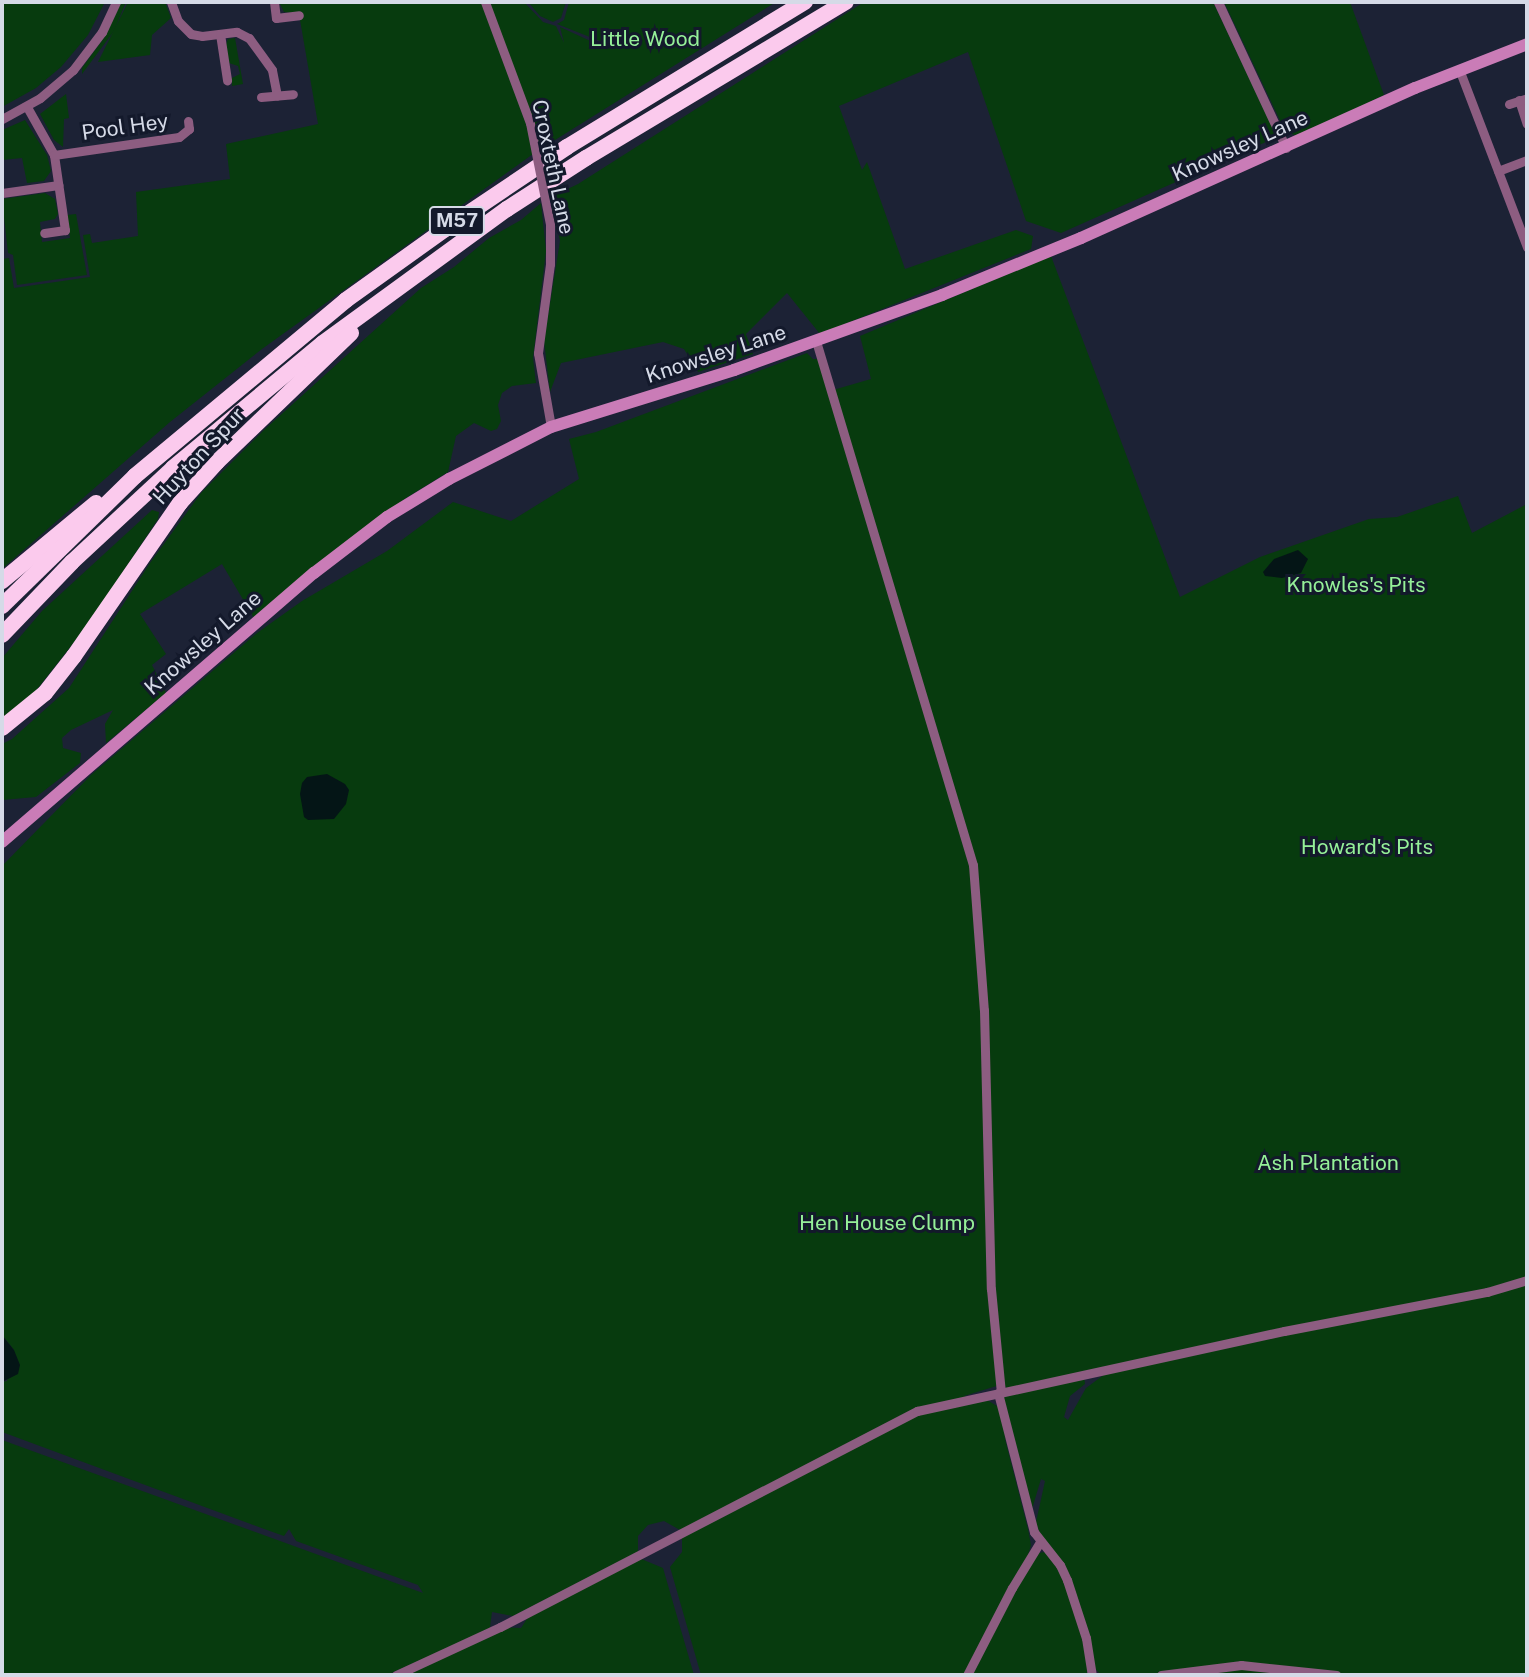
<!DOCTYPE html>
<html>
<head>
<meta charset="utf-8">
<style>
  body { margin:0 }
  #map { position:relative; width:1529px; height:1677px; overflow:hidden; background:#1c2235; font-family:"Public Sans",sans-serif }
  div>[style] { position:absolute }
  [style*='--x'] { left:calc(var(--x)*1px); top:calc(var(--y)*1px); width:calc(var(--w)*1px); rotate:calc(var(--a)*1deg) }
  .green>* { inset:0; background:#073b0e }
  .water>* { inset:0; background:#041516 }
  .street>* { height:9px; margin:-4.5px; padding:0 4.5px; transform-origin:4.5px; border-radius:4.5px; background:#8d5d81 }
  .secondary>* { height:12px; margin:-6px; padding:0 6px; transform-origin:6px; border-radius:6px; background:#ca7cb7 }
  .highway>* { height:16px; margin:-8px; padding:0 8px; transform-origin:8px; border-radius:8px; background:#fbcaed }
  .street-bridge>* { height:9px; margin:-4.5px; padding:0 4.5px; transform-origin:4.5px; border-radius:4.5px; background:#8d5d81 }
  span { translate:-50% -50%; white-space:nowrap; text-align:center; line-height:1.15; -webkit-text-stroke:6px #13192b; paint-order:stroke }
  .shield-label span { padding:2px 5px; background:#13192b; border:2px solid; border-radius:5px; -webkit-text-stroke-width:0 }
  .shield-label { font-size:19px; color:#d5dae7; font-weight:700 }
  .park-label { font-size:21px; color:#95f098 }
  .street-label { font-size:21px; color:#d5dae7 }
  .frame { position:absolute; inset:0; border:4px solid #d5dae7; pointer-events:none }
</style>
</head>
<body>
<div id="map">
  <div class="green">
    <i style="clip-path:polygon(2px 2px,105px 2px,88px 35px,61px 67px,36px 88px,2px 107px)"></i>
    <i style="clip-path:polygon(121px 2px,126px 2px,114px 31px,82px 74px,82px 68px,106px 35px)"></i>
    <i style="clip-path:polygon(128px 2px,165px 2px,171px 18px,152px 35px,150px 55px,98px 62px)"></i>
    <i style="clip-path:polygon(279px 2px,481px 2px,526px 123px,533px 154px,262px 349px,170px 422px,2px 569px,2px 259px,9px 258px,14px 288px,90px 277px,83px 235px,90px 234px,92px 243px,138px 236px,136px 192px,230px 179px,226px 144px,318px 124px,299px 14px,284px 12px)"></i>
    <i style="clip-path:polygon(488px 2px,524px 2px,543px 22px,556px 26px,564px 43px,560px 27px,597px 44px,605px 43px,557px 24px,564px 20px,569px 2px,776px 2px,539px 150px)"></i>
    <i style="clip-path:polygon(528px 2px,566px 2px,561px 18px,553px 22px,540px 16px)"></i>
    <i style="clip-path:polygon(864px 2px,1213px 2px,1277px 137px,1061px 233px,1026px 221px,968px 52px,839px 106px,862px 170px,867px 162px,905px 269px,1016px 230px,1033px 236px,1031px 249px,820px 334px,787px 293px,746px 334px,753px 354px,698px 372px,684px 349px,663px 342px,561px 363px,550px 392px,544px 341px,560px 241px,551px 197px,578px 184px)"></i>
    <i style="clip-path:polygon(1224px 2px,1350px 2px,1384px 95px,1298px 137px,1284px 129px)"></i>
    <i style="clip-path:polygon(235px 38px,243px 84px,232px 86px,232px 78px,240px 74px,238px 66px,229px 63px,226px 44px,228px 39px)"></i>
    <i style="clip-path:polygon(66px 94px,69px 118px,64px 119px,63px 147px,54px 140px,40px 114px)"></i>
    <i style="clip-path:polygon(25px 120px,47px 155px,51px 171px,44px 181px,27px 183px,22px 158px,2px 160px,2px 130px)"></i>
    <i style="clip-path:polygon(45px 193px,55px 199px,58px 214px,55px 219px,40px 222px,42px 242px,70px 238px,67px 215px,76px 214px,87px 275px,17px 285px,13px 255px,8px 253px,2px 199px)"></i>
    <i style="clip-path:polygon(541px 203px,546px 251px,533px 358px,536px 383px,512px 386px,502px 393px,498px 405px,501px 421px,497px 429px,491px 431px,474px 423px,456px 436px,448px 472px,406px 498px,330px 554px,254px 618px,222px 564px,140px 614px,166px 654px,152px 665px,166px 693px,106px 743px,105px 724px,113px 710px,71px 730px,62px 738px,63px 748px,81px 753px,80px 763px,36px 797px,2px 800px,2px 744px,12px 739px,69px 688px,150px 563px,201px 493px,264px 430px,421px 288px,454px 267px,489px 238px,521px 220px)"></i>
    <i style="clip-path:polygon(evenodd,1051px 256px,1180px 597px,1260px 557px,1369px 519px,1397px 517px,1458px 496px,1472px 533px,1527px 504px,1527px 1277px,1492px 1288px,1084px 1376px,1085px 1384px,1070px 1396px,1064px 1417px,1068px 1420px,1086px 1388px,1105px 1374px,1527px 1283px,1527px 1673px,1350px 1675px,1324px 1671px,1323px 1675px,1101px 1675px,1093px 1666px,1087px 1664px,1087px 1675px,701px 1675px,670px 1567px,682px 1552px,682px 1537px,931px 1403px,680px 1530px,664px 1521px,648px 1525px,638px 1536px,638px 1552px,513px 1616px,492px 1612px,490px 1627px,521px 1628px,530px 1614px,639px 1558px,663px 1568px,694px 1675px,401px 1675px,427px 1657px,387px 1675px,2px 1675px,2px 1440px,423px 1593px,418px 1585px,296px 1541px,289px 1529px,284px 1536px,267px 1530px,2px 1432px,2px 1382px,7px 1381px,14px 1350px,2px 1335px,2px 866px,91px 775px,257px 633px,302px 601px,387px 551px,453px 502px,511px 521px,579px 479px,569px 439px,596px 432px,807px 353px,813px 359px,820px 359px,833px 390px,871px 379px,860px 336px,1051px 256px,1003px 1384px,1006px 1387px,997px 1406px,987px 1400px,964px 1396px,1003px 1384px,1051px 256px,1004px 1435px,1032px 1509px,1041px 1479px,1045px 1481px,1036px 1522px,1045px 1552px,1028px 1555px,1031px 1545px,1028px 1529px,1004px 1435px)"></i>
    <i style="clip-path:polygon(152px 510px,159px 512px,158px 519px,86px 627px,34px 693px,2px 721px,2px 658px,42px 611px)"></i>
  </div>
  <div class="water">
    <i style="clip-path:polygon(1298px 550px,1308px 559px,1301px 573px,1282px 578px,1265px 576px,1263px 572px,1274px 559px)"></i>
    <i style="clip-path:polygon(327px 774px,345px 784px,349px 790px,346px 804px,334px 819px,308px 820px,304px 817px,300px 794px,302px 783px,307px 777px)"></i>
    <i style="clip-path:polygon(2px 1335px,14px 1350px,20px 1365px,18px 1374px,2px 1382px)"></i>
  </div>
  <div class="street">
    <i style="--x:171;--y:2;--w:20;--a:70"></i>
    <i style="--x:178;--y:21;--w:18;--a:45"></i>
    <i style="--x:191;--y:34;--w:11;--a:10"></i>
    <i style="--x:202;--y:36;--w:35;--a:-7"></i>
    <i style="--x:237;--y:32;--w:13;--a:27"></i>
    <i style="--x:249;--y:38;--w:39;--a:54"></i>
    <i style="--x:272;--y:70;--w:26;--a:79"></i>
    <i style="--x:274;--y:2;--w:16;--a:83"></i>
    <i style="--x:276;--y:18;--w:23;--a:-7"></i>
    <i style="--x:485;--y:2;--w:129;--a:69.6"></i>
    <i style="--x:1218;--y:2;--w:161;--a:65"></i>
    <i style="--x:220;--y:34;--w:47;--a:81.3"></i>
    <i style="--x:1459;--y:69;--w:191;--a:69.1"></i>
    <i style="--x:261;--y:97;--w:32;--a:-5"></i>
    <i style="--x:1519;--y:100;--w:25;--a:72"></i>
    <i style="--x:1509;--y:104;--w:19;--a:-18"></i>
    <i style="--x:27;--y:107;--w:55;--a:60.6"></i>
    <i style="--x:54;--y:155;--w:76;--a:81.7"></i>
    <i style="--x:65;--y:230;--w:21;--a:172"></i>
    <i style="--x:2;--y:119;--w:43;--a:-28.9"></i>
    <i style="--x:40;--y:98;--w:43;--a:-40.3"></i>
    <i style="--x:73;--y:70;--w:48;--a:-52.7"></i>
    <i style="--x:102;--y:32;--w:33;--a:-65"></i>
    <i style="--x:54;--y:155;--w:126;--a:-8.2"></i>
    <i style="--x:179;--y:137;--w:13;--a:-39"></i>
    <i style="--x:189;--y:129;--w:8;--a:-97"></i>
    <i style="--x:1498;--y:171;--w:31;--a:-21"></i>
    <i style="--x:2;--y:193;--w:57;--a:-8.1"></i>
    <i style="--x:550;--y:224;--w:40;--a:90"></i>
    <i style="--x:550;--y:264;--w:90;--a:97.7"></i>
    <i style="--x:538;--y:353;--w:75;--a:80"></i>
    <i style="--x:816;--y:341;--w:547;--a:73.32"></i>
    <i style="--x:973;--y:865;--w:145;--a:85.7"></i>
    <i style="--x:984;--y:1010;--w:279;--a:88.6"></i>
    <i style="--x:991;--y:1289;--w:103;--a:84.5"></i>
    <i style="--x:998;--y:1393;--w:144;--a:75.5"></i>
    <i style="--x:1034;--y:1532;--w:42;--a:51.8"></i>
    <i style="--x:1060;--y:1565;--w:17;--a:65"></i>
    <i style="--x:1067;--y:1580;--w:61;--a:71.9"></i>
    <i style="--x:1086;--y:1638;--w:37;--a:81"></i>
    <i style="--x:396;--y:1675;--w:115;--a:-24.8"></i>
    <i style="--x:500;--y:1627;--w:470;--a:-27.4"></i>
    <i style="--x:917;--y:1411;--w:376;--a:-12.3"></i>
    <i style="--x:1284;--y:1331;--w:207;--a:-10.9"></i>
    <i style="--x:1487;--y:1292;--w:42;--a:-16.7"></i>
    <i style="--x:967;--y:1675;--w:98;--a:-62.7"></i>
    <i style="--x:1012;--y:1588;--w:54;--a:-58.7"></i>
    <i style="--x:1161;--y:1675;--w:81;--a:-7.1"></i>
    <i style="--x:1241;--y:1665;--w:96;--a:6"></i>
  </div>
  <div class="secondary">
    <i style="--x:2;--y:842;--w:412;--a:-40.8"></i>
    <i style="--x:314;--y:573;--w:92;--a:-37.5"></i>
    <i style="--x:387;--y:517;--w:73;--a:-31.5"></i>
    <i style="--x:449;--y:479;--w:114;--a:-27"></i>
    <i style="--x:551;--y:427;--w:192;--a:-17.3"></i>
    <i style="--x:734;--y:370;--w:221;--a:-19.8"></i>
    <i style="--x:942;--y:295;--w:150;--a:-22.3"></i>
    <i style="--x:1081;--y:238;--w:366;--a:-24.2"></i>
    <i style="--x:1415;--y:88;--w:120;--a:-21.4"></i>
  </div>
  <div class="highway">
    <i style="--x:2;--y:581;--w:122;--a:-39.7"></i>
    <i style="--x:2;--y:606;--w:186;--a:-44.3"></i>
    <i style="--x:135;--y:476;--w:275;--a:-39.8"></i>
    <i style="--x:346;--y:300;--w:122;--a:-35.6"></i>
    <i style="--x:445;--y:229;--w:147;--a:-33.9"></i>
    <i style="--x:567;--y:147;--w:279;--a:-31.4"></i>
    <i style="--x:2;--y:635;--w:101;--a:-46.2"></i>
    <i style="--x:72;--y:562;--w:138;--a:-42.9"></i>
    <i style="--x:173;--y:468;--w:195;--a:-39.8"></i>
    <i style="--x:323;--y:343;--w:228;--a:-36.1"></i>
    <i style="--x:507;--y:209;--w:94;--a:-32.8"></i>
    <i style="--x:586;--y:158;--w:303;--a:-31"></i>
    <i style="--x:2;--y:728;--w:55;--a:-39.1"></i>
    <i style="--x:45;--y:693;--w:47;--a:-51.9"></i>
    <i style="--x:74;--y:656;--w:186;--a:-55.3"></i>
    <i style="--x:180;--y:503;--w:55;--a:-47.9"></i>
    <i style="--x:217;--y:462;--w:186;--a:-43.9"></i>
  </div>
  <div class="street-bridge">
    <i style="--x:530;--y:123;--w:103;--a:78.8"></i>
  </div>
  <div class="shield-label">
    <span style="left:457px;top:221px">M57</span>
  </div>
  <div class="park-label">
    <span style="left:645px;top:39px">Little Wood</span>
    <span style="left:1356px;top:585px">Knowles's Pits</span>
    <span style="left:1367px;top:847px">Howard's Pits</span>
    <span style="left:1328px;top:1163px">Ash Plantation</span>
    <span style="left:887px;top:1223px">Hen House Clump</span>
  </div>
  <div class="street-label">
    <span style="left:125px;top:127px;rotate:-8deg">Pool Hey</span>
    <span style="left:1240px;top:146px;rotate:-24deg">Knowsley Lane</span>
    <span style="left:553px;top:167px;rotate:78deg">Croxteth Lane</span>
    <span style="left:716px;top:354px;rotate:-18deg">Knowsley Lane</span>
    <span style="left:199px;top:456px;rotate:-47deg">Huyton Spur</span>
    <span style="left:203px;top:643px;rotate:-41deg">Knowsley Lane</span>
  </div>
  <div class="frame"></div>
</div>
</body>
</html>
